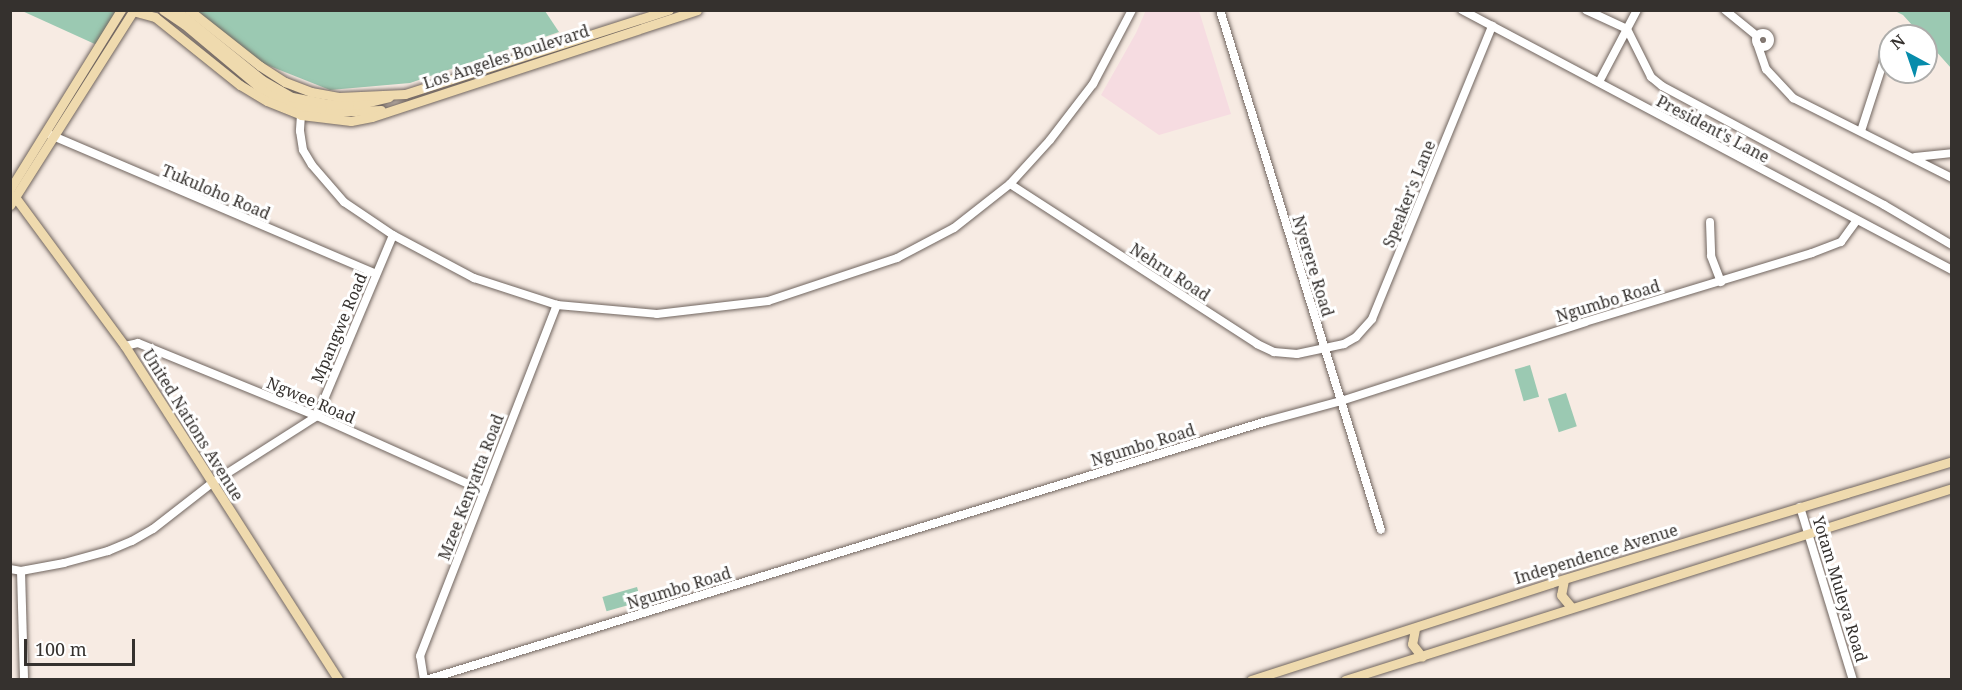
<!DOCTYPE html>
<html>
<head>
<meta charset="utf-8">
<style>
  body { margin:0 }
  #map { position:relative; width:1962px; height:690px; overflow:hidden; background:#f7ebe3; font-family:"Noto Serif",serif }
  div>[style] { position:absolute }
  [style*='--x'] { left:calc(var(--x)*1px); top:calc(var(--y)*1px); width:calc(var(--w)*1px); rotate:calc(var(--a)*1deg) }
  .medical>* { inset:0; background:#f6dce1 }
  .green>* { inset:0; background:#9bc9b2; transform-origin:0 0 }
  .roads { filter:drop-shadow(0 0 2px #70655f) drop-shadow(0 0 2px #70655f) }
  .minor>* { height:8px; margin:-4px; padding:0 4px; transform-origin:4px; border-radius:4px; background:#fff }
  .minor>.ring { margin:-4px; padding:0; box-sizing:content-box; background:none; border:8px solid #fff; border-radius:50% }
  .major>* { height:9px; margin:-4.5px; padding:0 4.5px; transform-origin:4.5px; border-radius:4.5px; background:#efdaae }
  span { translate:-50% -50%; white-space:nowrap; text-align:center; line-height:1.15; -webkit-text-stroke:6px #fff; paint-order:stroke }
  .street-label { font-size:16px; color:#35312e }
  .frame { position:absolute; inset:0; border:12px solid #35312e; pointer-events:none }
  .north { position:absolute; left:1878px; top:24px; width:60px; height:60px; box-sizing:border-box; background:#fff; border:2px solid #aeadab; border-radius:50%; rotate:320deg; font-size:16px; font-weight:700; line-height:24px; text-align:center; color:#35312e }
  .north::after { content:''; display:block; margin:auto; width:21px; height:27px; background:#068cab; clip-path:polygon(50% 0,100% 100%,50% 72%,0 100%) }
  .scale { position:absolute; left:24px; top:639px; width:111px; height:27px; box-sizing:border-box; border:3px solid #35312e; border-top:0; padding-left:8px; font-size:18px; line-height:21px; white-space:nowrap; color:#35312e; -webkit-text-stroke:4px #fff; paint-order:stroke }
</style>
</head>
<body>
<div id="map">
  <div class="medical">
    <i style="clip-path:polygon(1146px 10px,1199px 11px,1231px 114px,1159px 135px,1101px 95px,1136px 33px)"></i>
  </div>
  <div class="green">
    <i style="clip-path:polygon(20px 10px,117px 11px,97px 45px)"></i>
    <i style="clip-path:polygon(194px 11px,545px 11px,559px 32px,410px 83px,330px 90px,257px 61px)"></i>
    <i style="clip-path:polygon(1895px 11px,1951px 11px,1951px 68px,1926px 40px,1926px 36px,1922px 36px,1903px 15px)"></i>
    <i style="left:1530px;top:365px;width:33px;height:16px;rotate:74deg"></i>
    <i style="left:1566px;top:393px;width:35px;height:19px;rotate:72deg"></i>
    <i style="left:637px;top:587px;width:15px;height:36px;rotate:74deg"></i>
  </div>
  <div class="roads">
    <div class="minor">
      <i style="--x:1220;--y:10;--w:544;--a:72.8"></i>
      <i style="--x:1462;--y:10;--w:555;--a:27.95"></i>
      <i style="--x:1586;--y:10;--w:45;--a:24.9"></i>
      <i style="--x:1627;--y:29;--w:54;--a:63.4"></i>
      <i style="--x:1651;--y:77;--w:14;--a:39"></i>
      <i style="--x:1662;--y:86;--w:252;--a:28.2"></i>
      <i style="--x:1884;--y:205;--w:79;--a:30.5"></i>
      <i style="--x:1725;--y:10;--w:41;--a:39.1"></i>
      <i class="ring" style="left:1756px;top:33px;width:6px;height:6px"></i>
      <i style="--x:1757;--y:43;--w:28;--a:71"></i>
      <i style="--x:1766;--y:69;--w:40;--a:47"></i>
      <i style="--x:1793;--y:98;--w:178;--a:26.7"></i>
      <i style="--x:1599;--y:82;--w:81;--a:-62.2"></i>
      <i style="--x:301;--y:115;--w:16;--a:94"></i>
      <i style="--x:300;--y:131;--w:19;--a:81"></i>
      <i style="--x:303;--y:150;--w:17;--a:59"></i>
      <i style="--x:312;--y:165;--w:49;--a:49.1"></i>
      <i style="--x:344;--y:202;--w:59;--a:34"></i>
      <i style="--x:393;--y:235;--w:92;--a:28"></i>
      <i style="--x:474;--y:278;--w:87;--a:18"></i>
      <i style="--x:557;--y:305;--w:100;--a:5.1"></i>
      <i style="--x:657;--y:314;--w:112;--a:-6.7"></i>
      <i style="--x:768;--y:301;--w:136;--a:-18.4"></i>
      <i style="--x:897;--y:258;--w:64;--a:-27.8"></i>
      <i style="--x:954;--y:228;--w:71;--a:-38.2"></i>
      <i style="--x:1010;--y:184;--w:59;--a:-47.7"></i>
      <i style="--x:1050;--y:140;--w:71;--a:-52.5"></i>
      <i style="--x:1093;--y:84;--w:84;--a:-62.2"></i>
      <i style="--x:1861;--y:131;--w:78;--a:-72"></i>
      <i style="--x:46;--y:133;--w:359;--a:23.1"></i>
      <i style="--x:1915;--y:157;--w:37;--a:-6"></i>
      <i style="--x:1010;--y:184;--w:294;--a:32.9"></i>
      <i style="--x:1257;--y:344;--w:19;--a:25"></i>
      <i style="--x:1274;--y:352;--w:23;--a:5"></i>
      <i style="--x:1297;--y:354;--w:48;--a:-12"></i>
      <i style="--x:1344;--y:344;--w:14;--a:-30"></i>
      <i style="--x:1356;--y:337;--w:24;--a:-48"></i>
      <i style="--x:1372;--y:319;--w:317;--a:-67.7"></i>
      <i style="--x:1710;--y:222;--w:34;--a:88"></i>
      <i style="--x:1711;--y:256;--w:28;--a:69"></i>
      <i style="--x:125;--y:346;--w:13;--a:-13"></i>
      <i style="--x:138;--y:343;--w:193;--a:22.2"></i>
      <i style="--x:317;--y:416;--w:183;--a:24.2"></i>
      <i style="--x:1800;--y:507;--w:181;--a:73"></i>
      <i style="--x:10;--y:569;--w:11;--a:10"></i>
      <i style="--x:21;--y:571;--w:44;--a:-10.5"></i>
      <i style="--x:64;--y:563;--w:46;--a:-15.3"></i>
      <i style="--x:108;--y:551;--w:26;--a:-23"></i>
      <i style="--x:132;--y:541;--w:24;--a:-30"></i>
      <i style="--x:153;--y:529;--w:75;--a:-37.9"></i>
      <i style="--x:212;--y:483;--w:125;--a:-32.5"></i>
      <i style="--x:317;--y:416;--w:196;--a:-67.2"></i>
      <i style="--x:21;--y:571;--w:109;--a:88.4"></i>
      <i style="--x:424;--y:680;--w:24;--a:-99"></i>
      <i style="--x:420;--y:656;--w:377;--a:-68.7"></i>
      <i style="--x:426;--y:680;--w:880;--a:-17.12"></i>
      <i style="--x:1267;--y:421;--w:77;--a:-15.1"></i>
      <i style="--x:1341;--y:401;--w:256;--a:-17.9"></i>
      <i style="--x:1585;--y:322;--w:237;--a:-16.9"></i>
      <i style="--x:1812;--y:253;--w:31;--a:-21"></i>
      <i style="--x:1841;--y:242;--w:27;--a:-54"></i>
    </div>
    <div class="major">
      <i style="--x:163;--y:10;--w:25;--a:34"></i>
      <i style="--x:184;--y:24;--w:98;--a:40"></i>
      <i style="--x:259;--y:87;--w:35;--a:29"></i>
      <i style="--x:290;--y:104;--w:40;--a:12"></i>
      <i style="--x:329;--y:112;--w:52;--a:-2.2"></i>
      <i style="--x:176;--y:10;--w:111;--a:39.1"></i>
      <i style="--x:262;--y:80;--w:34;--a:30"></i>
      <i style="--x:292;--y:97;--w:38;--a:11"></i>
      <i style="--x:329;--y:104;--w:28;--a:2"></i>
      <i style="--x:357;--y:105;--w:33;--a:-14"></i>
      <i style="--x:189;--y:10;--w:90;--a:38.3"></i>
      <i style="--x:260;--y:66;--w:30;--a:33"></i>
      <i style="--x:285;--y:82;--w:28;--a:21"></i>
      <i style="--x:311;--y:92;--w:28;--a:10"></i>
      <i style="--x:339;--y:97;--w:66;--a:-2.6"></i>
      <i style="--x:405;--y:94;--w:277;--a:-17.7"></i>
      <i style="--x:136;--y:12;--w:20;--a:15"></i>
      <i style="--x:155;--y:17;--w:109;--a:38.7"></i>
      <i style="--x:240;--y:85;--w:31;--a:31"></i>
      <i style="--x:267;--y:101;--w:37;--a:22"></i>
      <i style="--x:301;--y:115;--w:50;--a:6.8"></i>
      <i style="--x:351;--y:121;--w:21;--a:-11"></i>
      <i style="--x:372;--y:117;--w:342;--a:-18.2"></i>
      <i style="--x:10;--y:189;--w:211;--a:-58.2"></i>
      <i style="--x:10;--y:195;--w:5;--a:22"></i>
      <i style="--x:15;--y:197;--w:185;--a:53.6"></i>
      <i style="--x:125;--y:346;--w:397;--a:57.4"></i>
      <i style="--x:10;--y:205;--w:230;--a:-57.6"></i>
      <i style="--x:1564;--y:580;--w:15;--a:101"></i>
      <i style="--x:1561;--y:595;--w:16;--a:50"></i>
      <i style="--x:1415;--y:629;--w:15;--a:101"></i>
      <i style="--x:1412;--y:644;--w:16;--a:52"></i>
      <i style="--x:1251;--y:680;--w:315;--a:-17.9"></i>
      <i style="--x:1551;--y:583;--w:419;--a:-16.9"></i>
      <i style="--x:1345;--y:680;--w:637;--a:-17.55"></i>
    </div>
  </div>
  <div class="street-label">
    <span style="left:506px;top:57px;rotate:-18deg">Los Angeles Boulevard</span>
    <span style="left:1713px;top:129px;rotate:28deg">President's Lane</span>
    <span style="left:216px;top:192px;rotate:23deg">Tukuloho Road</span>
    <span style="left:1409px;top:194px;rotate:-68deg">Speaker's Lane</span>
    <span style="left:1313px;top:266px;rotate:73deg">Nyerere Road</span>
    <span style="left:1170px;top:272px;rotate:33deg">Nehru Road</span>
    <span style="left:1608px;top:301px;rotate:-17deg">Ngumbo Road</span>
    <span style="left:339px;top:328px;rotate:-67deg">Mpangwe Road</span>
    <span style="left:311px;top:400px;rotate:23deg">Ngwee Road</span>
    <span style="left:193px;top:425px;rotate:58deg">United Nations Avenue</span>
    <span style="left:1143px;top:445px;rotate:-17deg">Ngumbo Road</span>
    <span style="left:471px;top:487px;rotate:-69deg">Mzee Kenyatta Road</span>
    <span style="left:1596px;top:554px;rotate:-17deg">Independence Avenue</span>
    <span style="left:679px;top:588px;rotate:-17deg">Ngumbo Road</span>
    <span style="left:1840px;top:589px;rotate:73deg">Yotam Muleya Road</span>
  </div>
  <div class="frame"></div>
  <div class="north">N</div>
  <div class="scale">100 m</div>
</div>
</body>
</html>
